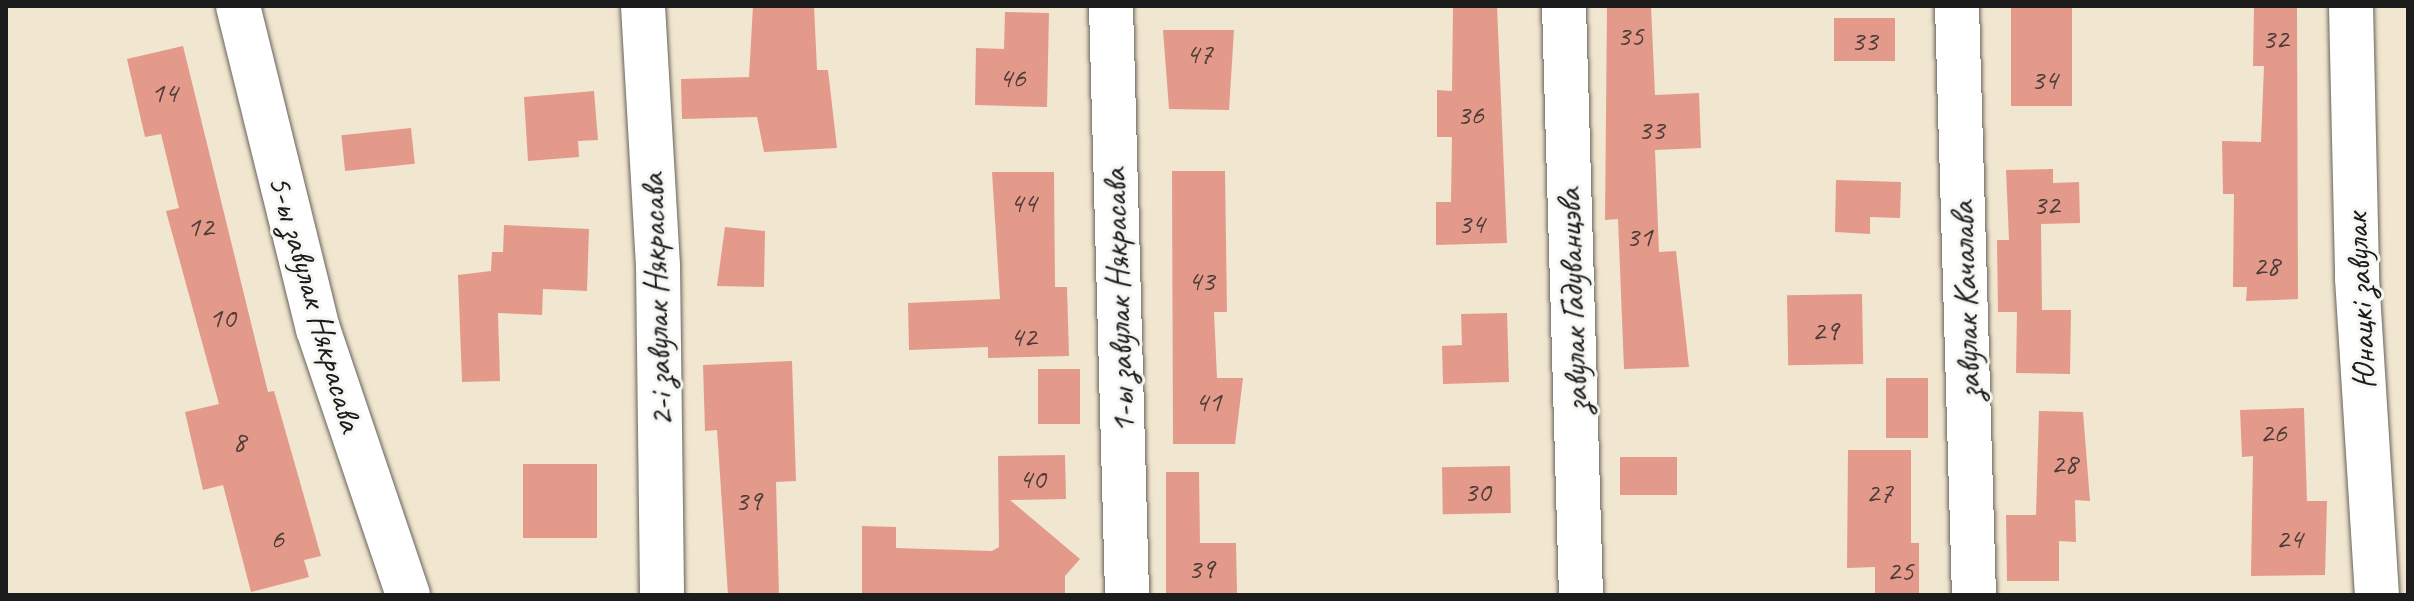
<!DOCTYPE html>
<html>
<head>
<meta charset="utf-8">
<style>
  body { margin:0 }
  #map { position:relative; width:2414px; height:601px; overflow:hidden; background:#f1e6cf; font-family:Caveat,sans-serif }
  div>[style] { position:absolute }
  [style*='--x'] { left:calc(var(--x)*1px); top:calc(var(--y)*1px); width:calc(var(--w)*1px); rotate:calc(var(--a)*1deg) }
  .building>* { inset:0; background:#e39a8b; transform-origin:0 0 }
  .roads { filter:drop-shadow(0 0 2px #67635b) drop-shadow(0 0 2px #67635b) }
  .minor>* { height:44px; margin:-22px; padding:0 22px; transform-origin:22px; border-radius:22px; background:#fff }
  span { translate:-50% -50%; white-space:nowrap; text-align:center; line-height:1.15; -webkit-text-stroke:6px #f6f6f2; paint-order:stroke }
  .number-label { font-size:30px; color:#4e3c38 }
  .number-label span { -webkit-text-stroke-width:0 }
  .street-label { font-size:34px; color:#1c1c1c }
  .frame { position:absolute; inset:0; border:8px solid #1c1c1c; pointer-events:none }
</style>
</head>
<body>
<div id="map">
  <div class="building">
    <i style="clip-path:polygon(753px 6px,814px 6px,817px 70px,828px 70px,837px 148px,764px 152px,757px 117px,682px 119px,681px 79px,749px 77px)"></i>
    <i style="clip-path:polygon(1453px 6px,1497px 6px,1507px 243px,1436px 245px,1436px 202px,1451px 202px,1452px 137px,1437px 137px,1437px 90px,1452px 91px)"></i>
    <i style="clip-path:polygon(1607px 6px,1651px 6px,1655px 95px,1699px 93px,1701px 148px,1655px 150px,1659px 252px,1676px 251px,1689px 367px,1624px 369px,1618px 219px,1605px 220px)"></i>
    <i style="left:2011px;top:6px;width:61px;height:100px"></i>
    <i style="clip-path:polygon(2254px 6px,2297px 6px,2298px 299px,2246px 301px,2247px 287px,2233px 287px,2234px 194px,2223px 194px,2222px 141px,2261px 142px,2264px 66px,2253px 66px)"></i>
    <i style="clip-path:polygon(1005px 12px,1049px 13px,1047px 107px,975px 105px,976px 48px,1004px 49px)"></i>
    <i style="left:1834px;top:18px;width:61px;height:43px"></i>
    <i style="clip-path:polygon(1163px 30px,1234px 30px,1229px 110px,1169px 109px)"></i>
    <i style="clip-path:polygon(183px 46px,268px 392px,274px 391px,321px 556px,304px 560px,309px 577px,251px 592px,223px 485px,203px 490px,185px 412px,219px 404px,166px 211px,179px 208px,161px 134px,145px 137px,127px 59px)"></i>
    <i style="clip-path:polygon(594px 91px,598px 140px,578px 141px,579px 157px,528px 161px,524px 97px)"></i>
    <i style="left:411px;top:128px;width:36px;height:70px;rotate:84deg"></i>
    <i style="clip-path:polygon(2053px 169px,2053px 183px,2079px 182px,2080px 223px,2041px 224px,2042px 310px,2071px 310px,2070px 374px,2016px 373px,2017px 312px,1998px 312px,1997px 240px,2009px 240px,2006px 170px)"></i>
    <i style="clip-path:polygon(1172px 171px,1225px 171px,1227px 312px,1214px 312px,1217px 378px,1243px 378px,1235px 444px,1173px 444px)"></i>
    <i style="clip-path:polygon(992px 172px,1054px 172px,1055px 287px,1067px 287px,1069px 356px,988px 358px,988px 347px,909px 350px,908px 303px,1000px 299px)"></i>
    <i style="clip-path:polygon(1836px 180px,1901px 182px,1900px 218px,1870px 217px,1870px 234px,1835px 232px)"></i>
    <i style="clip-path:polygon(504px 225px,589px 229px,587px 291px,543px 289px,542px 315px,498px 313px,500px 381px,462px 382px,458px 275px,491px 271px,492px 252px,503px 252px)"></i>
    <i style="clip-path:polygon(725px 227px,765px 231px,764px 287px,717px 286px)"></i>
    <i style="left:1862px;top:294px;width:70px;height:75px;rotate:89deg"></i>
    <i style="clip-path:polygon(1507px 313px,1509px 382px,1443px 384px,1442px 346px,1462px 345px,1461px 314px)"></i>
    <i style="clip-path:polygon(792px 361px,796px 481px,776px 482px,779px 595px,728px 595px,717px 430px,705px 431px,703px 365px)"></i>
    <i style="left:1038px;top:369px;width:42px;height:55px"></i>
    <i style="left:1928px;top:378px;width:60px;height:42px;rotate:90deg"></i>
    <i style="clip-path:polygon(2304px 408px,2307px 501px,2327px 501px,2325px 575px,2251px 576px,2253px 456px,2242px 457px,2240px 410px)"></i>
    <i style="clip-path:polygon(2039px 411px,2083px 412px,2090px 501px,2075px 500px,2076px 542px,2059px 541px,2059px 581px,2007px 581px,2006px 515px,2036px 515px)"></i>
    <i style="clip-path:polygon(1848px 450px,1911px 450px,1911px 543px,1919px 543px,1919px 595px,1875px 595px,1875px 567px,1847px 568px)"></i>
    <i style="clip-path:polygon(1065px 455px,1066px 499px,1010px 500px,1080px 559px,1065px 576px,1065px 595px,862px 595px,862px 526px,896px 527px,896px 548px,992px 551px,999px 547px,998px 456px)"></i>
    <i style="left:1620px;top:457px;width:57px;height:38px"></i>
    <i style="left:523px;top:464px;width:74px;height:74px"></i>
    <i style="left:1510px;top:466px;width:47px;height:68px;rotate:89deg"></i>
    <i style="clip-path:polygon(1166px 472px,1199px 472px,1200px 543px,1236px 543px,1237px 593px,1166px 593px)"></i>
  </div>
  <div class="roads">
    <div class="minor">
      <i style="--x:238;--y:6;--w:333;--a:76.1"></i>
      <i style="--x:318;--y:329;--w:281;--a:71.3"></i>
      <i style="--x:643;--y:6;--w:259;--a:86.7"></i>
      <i style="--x:658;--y:265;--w:330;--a:89.3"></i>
      <i style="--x:1111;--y:6;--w:589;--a:88.44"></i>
      <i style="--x:1564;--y:6;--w:589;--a:88.35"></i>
      <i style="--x:1957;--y:6;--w:589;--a:88.35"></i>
      <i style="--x:2351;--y:6;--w:272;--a:88.7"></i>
      <i style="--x:2357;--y:278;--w:318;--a:86.4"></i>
    </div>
  </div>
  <div class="number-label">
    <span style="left:1630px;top:35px">35</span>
    <span style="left:2275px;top:38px">32</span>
    <span style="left:1864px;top:40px">33</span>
    <span style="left:1199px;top:53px">47</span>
    <span style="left:1012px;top:77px">46</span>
    <span style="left:2044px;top:79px">34</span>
    <span style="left:164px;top:92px">14</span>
    <span style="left:1470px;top:114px">36</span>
    <span style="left:1651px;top:129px">33</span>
    <span style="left:1023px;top:202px">44</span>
    <span style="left:2046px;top:204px">32</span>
    <span style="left:1471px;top:223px">34</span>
    <span style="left:200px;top:226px">12</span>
    <span style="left:1639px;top:236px">31</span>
    <span style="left:2266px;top:265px">28</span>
    <span style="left:1201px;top:280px">43</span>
    <span style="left:222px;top:317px">10</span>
    <span style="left:1825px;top:330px">29</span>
    <span style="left:1023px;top:336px">42</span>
    <span style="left:1208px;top:401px">41</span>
    <span style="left:2273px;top:432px">26</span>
    <span style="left:239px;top:441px">8</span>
    <span style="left:2064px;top:463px">28</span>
    <span style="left:1032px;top:478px">40</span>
    <span style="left:1477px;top:491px">30</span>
    <span style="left:1879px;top:492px">27</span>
    <span style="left:748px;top:500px">39</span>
    <span style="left:277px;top:538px">6</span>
    <span style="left:2289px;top:538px">24</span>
    <span style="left:1201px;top:568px">39</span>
    <span style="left:1900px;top:570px">25</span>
  </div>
  <div class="street-label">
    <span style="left:656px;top:300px;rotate:-92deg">2-і завулак Някрасава</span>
    <span style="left:1572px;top:300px;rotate:-92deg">завулак Гадуванцэва</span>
    <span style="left:1965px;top:300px;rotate:-92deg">завулак Качалава</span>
    <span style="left:1118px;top:301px;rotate:-92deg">1-ы завулак Някрасава</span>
    <span style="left:2360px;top:301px;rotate:-93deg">Юнацкі завулак</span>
    <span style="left:316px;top:303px;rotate:74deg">5-ы завулак Някрасава</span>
  </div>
  <div class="frame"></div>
</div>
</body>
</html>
